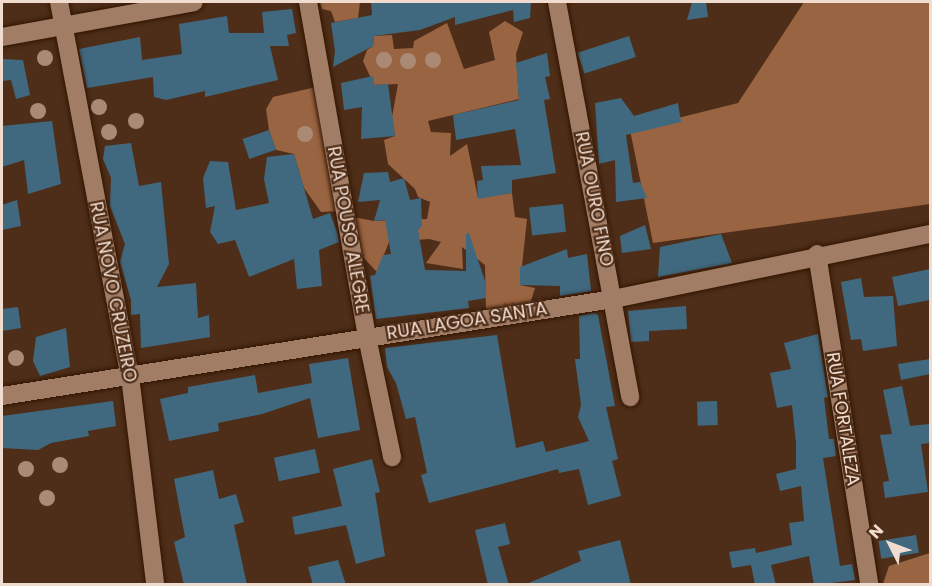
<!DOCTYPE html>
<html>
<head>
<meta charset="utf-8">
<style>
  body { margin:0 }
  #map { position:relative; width:932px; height:586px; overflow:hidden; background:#4e2e18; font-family:Poppins,sans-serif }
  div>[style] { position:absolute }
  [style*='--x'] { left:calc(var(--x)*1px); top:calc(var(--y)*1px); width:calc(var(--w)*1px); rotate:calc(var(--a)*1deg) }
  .forest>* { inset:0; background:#996441 }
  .building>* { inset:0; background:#406980; transform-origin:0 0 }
  .roads { filter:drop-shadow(0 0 2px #321501) drop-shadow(0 0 2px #321501) }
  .street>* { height:18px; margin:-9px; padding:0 9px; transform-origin:9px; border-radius:9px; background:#a27d65 }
  .trees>* { width:16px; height:16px; margin:-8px; border-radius:50%; background:#ab8a75 }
  span { translate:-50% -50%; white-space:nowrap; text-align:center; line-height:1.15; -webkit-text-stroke:4.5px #4e2e18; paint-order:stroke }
  .street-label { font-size:18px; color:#f1dcd0 }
  .frame { position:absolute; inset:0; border:3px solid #f1dcd0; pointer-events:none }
  .north { position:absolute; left:860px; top:514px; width:60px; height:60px; -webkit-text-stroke:4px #4e2e18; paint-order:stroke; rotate:312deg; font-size:16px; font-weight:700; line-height:24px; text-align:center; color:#f1dcd0 }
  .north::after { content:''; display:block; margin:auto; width:21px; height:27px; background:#f1dcd0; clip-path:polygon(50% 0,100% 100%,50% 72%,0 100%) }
</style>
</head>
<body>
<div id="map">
  <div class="forest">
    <i style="clip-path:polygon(320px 2px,360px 2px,358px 18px,335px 22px,331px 11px,322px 9px)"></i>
    <i style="clip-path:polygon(804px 2px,930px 2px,930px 204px,653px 243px,630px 130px,738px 103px)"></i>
    <i style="clip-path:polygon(505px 21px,523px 32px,516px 54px,519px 99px,428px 121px,431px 132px,451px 133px,450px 156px,467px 144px,478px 198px,512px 193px,515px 217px,527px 219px,520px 285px,535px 288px,530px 304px,486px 312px,485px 265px,462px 247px,463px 269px,426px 263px,441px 242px,429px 239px,389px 242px,377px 272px,358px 252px,353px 217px,374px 221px,427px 219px,430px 202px,418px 197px,415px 189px,388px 164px,384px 140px,395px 136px,392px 117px,398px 84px,374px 85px,363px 61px,367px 50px,373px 46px,374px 36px,392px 35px,394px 49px,413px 48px,414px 41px,447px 23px,464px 69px,495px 60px,489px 32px)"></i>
    <i style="clip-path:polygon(316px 87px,340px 211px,321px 212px,304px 188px,294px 154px,276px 150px,269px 130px,266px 109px,273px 97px)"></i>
    <i style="clip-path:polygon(930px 553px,930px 584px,883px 584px,889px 566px)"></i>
  </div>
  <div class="building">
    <i style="clip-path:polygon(371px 2px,531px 2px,530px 18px,514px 22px,513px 10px,455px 25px,455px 17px,420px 30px,374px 36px,373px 46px,333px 67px,335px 51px,331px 23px,372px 15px)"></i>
    <i style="clip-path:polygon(692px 2px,706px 2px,708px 17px,687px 20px)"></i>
    <i style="clip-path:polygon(292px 9px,296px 33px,287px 35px,289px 46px,270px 46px,278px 80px,205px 97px,205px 91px,166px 100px,154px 97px,153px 77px,87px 88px,79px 49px,140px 37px,142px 60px,182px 54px,179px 24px,227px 16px,229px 33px,264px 33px,262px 12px)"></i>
    <i style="left:629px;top:36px;width:22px;height:54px;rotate:72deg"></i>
    <i style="clip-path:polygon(547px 53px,550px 76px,545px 77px,550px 99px,544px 100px,556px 173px,512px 180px,512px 193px,478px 199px,477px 181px,483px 180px,481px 166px,521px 165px,515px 129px,456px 140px,453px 115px,519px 100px,516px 63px)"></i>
    <i style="clip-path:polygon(2px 59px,23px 60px,30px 95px,16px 99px,11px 80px,2px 81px)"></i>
    <i style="clip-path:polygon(373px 76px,374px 85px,388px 84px,395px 136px,361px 139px,362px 107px,344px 110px,341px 83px)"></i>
    <i style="clip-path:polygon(621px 98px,634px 116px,678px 103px,681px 122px,626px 135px,633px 183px,640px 182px,647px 198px,616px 202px,615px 160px,599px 164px,595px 103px)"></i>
    <i style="clip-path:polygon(52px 121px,61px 184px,28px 194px,24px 160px,2px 167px,2px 126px)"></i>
    <i style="left:269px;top:130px;width:21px;height:28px;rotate:71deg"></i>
    <i style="clip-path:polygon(131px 143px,139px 186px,161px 182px,169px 264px,157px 287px,196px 283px,198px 318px,209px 315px,210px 337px,141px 348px,140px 314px,131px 315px,131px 300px,120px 262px,125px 244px,110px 206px,111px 178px,103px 159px,105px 146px)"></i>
    <i style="clip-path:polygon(294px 154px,313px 219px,330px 213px,337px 232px,339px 242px,319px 250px,322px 286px,297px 289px,294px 259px,249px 277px,235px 240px,218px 244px,210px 232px,215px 206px,206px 208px,203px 178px,210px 161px,228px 162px,236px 210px,269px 203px,264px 179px,267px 157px)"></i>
    <i style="clip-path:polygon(388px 172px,390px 182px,404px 178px,410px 200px,421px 198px,422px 226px,418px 230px,425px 270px,466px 271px,466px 234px,469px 233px,486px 284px,486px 298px,468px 301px,469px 308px,376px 319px,370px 276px,375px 275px,383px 255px,391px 254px,385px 220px,374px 221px,380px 200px,358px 202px,364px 173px)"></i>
    <i style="clip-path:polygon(17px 200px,21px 226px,2px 230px,2px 205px)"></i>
    <i style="left:563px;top:204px;width:28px;height:34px;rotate:84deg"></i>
    <i style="clip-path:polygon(645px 225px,651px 249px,622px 253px,620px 236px)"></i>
    <i style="clip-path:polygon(721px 234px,732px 263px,658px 277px,660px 247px)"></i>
    <i style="clip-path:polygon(567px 249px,568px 258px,587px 254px,591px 291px,560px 296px,560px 286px,520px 285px,520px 267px)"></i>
    <i style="clip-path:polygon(930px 269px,930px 300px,898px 306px,892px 277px)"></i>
    <i style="clip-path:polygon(861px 278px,864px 297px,893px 296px,897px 346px,863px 351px,861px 339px,851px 340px,841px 282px)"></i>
    <i style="clip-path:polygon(686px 306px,687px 329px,649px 331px,649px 341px,631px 342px,628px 311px)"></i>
    <i style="clip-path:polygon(18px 307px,21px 328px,2px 331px,2px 309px)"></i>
    <i style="clip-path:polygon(594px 313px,598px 315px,615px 406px,606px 407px,618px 459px,612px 461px,621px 496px,588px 505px,579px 469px,559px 473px,558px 469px,429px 503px,421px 475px,427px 473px,415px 417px,406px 419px,396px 383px,387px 367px,385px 348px,497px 335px,516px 448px,543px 441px,546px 452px,589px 441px,578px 417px,581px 405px,575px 359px,580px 359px,579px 316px)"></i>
    <i style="clip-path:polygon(66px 328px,70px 367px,40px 376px,33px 361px,36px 337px)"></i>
    <i style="clip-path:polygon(818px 334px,828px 397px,824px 398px,829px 439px,834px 439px,836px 456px,823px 458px,840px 566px,852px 564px,855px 580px,814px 585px,809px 556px,771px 565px,776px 585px,755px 585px,751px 565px,732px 568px,729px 552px,755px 548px,756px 553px,792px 545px,789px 523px,804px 521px,801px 486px,780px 491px,776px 474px,796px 469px,796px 443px,792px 405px,777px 408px,770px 373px,791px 369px,784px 343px)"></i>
    <i style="clip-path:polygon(348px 358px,360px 430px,318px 438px,310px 398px,262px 414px,218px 423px,219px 431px,169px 441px,160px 399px,188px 393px,188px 387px,255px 375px,258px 393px,312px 383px,309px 364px)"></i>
    <i style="clip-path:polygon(930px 359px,930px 374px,901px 380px,898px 364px)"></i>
    <i style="clip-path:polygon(902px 386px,910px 426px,930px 424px,930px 443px,921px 444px,928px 492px,885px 498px,883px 482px,889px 481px,880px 435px,892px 434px,883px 390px)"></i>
    <i style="clip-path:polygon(113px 401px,116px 426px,88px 431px,89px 436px,51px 443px,38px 450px,2px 448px,2px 416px)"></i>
    <i style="left:717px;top:401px;width:24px;height:20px;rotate:88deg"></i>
    <i style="left:315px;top:449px;width:24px;height:42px;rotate:78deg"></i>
    <i style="clip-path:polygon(372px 459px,380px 492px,375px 493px,385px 556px,356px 564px,346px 525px,295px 535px,292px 517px,342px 506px,333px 469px)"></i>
    <i style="clip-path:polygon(213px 470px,219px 499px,236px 494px,244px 522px,234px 525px,247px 585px,184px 585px,174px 542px,185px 537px,174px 479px)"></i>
    <i style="clip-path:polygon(505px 523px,510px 544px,498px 547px,509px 585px,488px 585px,475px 530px)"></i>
    <i style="left:916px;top:535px;width:18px;height:38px;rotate:81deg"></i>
    <i style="clip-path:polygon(620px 540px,631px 585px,524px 585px,581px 561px,578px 551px)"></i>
    <i style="clip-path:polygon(338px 560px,346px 585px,313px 585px,308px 567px)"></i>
  </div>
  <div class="roads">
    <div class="street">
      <i style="--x:59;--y:2;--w:381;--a:79.3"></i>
      <i style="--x:130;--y:376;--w:209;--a:83.1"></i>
      <i style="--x:308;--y:2;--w:340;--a:80"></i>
      <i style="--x:367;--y:337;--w:123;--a:78.2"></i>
      <i style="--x:557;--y:2;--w:402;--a:79.5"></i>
      <i style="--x:2;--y:37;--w:195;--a:-10.3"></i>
      <i style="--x:817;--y:254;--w:334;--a:81"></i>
      <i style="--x:2;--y:396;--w:619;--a:-9.02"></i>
      <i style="--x:613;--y:299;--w:324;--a:-11.6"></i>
    </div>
  </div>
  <div class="trees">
    <i style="left:45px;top:58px"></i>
    <i style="left:384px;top:60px"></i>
    <i style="left:433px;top:60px"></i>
    <i style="left:408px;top:61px"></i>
    <i style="left:99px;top:107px"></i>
    <i style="left:38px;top:111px"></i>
    <i style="left:136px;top:121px"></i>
    <i style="left:109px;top:132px"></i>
    <i style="left:305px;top:134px"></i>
    <i style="left:16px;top:358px"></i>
    <i style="left:60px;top:465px"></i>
    <i style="left:26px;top:469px"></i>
    <i style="left:47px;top:498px"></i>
  </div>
  <div class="street-label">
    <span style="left:594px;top:199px;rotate:79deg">RUA OURO FINO</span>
    <span style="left:348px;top:230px;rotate:80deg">RUA POUSO ALEGRE</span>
    <span style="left:113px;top:292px;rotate:79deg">RUA NOVO CRUZEIRO</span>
    <span style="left:467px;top:321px;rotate:-9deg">RUA LAGOA SANTA</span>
    <span style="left:843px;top:419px;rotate:81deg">RUA FORTALEZA</span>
  </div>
  <div class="frame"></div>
  <div class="north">N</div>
</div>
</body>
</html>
